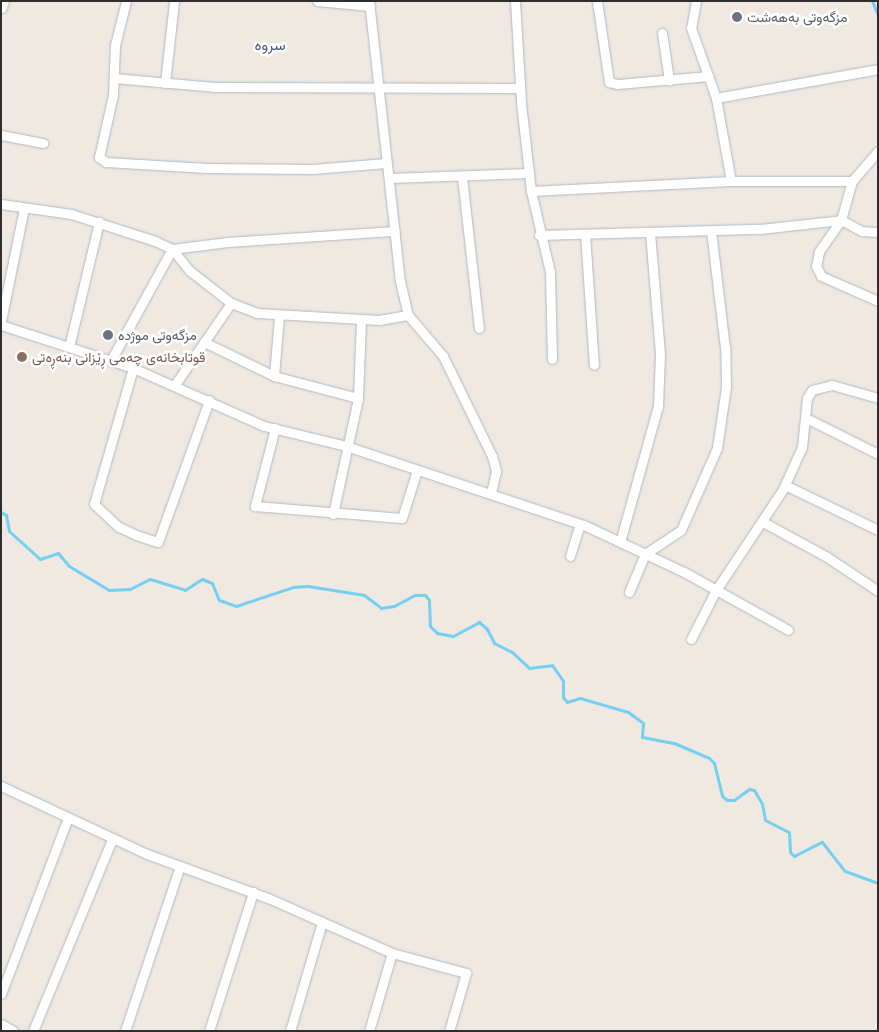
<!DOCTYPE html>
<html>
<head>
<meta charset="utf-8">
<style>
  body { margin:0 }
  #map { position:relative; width:879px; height:1032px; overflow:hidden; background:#efe9e1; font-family:"Golos Text",Vazirmatn,sans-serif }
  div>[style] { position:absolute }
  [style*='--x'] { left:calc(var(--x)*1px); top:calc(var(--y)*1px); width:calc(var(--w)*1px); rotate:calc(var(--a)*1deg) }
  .stream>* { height:3px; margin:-1.5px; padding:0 1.5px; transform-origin:1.5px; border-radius:1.5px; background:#75cff0 }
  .roads { filter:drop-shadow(0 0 1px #b4b7c1) drop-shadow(0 0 1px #b4b7c1) }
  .minor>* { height:9px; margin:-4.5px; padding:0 4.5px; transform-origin:4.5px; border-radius:4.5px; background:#fff }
  .tertiary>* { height:11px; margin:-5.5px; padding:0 5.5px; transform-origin:5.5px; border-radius:5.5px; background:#fff }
  .dots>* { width:14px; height:14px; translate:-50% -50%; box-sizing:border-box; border:2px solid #fff; border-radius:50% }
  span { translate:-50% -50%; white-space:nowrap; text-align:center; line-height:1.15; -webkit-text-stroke:5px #fff; paint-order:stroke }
  .worship-label { font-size:14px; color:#5b616d }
  .left { translate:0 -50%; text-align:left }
  .education-label { font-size:14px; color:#785e54 }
  .neighbourhood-label { font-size:15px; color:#4d5680 }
  .frame { position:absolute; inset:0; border:2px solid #2e2e2e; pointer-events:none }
</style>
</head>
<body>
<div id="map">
  <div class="stream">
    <i style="--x:872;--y:1;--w:15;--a:67"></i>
    <i style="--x:1;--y:512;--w:6;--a:31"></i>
    <i style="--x:6;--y:515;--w:16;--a:79"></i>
    <i style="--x:9;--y:531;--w:42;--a:42.1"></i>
    <i style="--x:40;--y:559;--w:19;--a:-18"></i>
    <i style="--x:58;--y:553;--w:17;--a:50"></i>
    <i style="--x:69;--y:566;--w:47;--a:31"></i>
    <i style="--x:109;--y:590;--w:21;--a:-3"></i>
    <i style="--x:130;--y:589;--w:22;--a:-27"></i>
    <i style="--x:150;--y:579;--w:37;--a:17"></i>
    <i style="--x:185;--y:590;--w:20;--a:-33"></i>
    <i style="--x:202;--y:579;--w:11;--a:22"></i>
    <i style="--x:212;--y:583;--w:18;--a:68"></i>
    <i style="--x:219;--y:600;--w:18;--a:19"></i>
    <i style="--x:236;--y:606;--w:60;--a:-18.4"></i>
    <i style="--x:293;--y:587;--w:15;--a:-4"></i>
    <i style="--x:308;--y:586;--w:57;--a:9.1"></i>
    <i style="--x:364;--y:595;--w:21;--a:37"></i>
    <i style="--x:381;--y:608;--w:13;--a:-9"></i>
    <i style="--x:394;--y:606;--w:24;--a:-28"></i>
    <i style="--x:415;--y:595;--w:10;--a:0"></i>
    <i style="--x:425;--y:595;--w:6;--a:51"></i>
    <i style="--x:429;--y:600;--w:26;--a:88"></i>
    <i style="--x:430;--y:626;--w:10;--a:45"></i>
    <i style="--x:437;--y:633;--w:16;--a:11"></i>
    <i style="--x:453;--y:636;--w:30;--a:-28"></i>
    <i style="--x:479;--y:622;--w:11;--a:41"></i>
    <i style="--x:487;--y:629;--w:16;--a:63"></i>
    <i style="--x:494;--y:643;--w:20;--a:27"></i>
    <i style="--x:512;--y:652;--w:23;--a:43"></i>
    <i style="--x:529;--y:668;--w:23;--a:-7"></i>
    <i style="--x:552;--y:665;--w:19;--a:55"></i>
    <i style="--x:563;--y:681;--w:16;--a:90"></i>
    <i style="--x:563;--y:697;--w:6;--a:51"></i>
    <i style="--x:567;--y:702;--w:14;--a:-17"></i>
    <i style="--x:580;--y:698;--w:50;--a:16.3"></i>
    <i style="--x:628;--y:712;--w:19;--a:36"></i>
    <i style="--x:643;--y:723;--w:14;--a:94"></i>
    <i style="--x:642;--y:737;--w:33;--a:11"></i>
    <i style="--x:674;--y:743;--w:38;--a:23"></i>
    <i style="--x:709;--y:758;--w:7;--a:45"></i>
    <i style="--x:714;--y:763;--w:34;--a:76"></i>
    <i style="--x:722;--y:796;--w:6;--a:39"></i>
    <i style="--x:727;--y:800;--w:7;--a:0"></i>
    <i style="--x:734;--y:800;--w:19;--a:-36"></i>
    <i style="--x:749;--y:789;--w:5;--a:11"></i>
    <i style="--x:754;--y:790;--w:16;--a:60"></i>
    <i style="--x:762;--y:804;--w:16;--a:79"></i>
    <i style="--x:765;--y:820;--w:27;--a:27"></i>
    <i style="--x:789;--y:832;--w:20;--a:87"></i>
    <i style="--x:790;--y:852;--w:6;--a:45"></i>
    <i style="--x:794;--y:856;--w:31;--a:-27"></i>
    <i style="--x:822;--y:842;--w:37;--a:52"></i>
    <i style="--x:845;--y:871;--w:35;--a:20"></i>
  </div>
  <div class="roads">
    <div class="minor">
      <i style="--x:126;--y:1;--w:45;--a:104"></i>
      <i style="--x:115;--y:45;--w:50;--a:92.3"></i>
      <i style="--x:113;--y:95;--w:64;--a:102.7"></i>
      <i style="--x:99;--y:157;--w:9;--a:36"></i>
      <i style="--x:106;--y:162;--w:101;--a:3.4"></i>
      <i style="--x:207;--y:168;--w:106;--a:0.5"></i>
      <i style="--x:313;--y:169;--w:73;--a:-4.7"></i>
      <i style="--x:317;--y:1;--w:53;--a:5.4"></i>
      <i style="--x:369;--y:1;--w:282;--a:83.7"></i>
      <i style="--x:400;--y:281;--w:35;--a:77"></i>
      <i style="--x:408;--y:315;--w:54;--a:49.5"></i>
      <i style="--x:443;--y:356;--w:111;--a:63.9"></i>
      <i style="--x:492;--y:456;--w:16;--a:75"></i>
      <i style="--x:496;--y:471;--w:22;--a:103"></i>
      <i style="--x:515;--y:1;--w:102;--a:86.6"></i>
      <i style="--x:521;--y:103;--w:89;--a:83.5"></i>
      <i style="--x:531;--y:191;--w:83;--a:76.8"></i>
      <i style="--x:550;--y:272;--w:87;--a:88.7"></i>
      <i style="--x:597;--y:1;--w:82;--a:81.6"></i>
      <i style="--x:609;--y:82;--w:9;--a:13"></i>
      <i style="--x:618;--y:84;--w:91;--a:-5"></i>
      <i style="--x:696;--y:1;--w:27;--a:100"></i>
      <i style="--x:691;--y:28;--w:74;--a:70.3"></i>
      <i style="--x:716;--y:98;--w:84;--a:79.8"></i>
      <i style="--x:662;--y:33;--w:48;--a:81.5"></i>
      <i style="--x:114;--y:78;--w:100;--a:5.1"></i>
      <i style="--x:214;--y:87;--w:306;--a:0.2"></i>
      <i style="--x:165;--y:83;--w:82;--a:-83.7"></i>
      <i style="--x:716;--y:98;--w:165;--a:-10.1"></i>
      <i style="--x:1;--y:135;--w:43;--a:10.8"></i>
      <i style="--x:878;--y:151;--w:40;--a:131"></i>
      <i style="--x:852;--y:181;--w:41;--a:105.8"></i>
      <i style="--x:841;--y:220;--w:39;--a:125"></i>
      <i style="--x:819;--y:252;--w:14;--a:102"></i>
      <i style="--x:816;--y:266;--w:11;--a:63"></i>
      <i style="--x:821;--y:276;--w:62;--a:23.7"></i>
      <i style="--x:462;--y:177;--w:152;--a:83.6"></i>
      <i style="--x:389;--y:178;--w:140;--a:-2"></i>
      <i style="--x:531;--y:191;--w:200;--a:-2.9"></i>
      <i style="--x:731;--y:181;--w:121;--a:0"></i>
      <i style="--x:1;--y:204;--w:71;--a:8.1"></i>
      <i style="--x:71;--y:214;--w:88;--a:17.8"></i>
      <i style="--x:155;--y:241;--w:19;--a:25"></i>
      <i style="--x:172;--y:249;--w:28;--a:51"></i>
      <i style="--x:190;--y:271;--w:52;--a:38"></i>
      <i style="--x:231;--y:303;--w:28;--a:21"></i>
      <i style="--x:257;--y:313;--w:122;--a:3.3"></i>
      <i style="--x:379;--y:320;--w:29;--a:-10"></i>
      <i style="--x:585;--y:234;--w:131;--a:86.1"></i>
      <i style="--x:539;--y:235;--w:221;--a:-1.6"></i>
      <i style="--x:760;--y:229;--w:81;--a:-6.3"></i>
      <i style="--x:841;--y:220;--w:24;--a:28"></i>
      <i style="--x:862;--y:231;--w:16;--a:4"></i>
      <i style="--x:1;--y:321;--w:115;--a:-78.5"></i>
      <i style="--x:1;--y:325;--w:139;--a:18"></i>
      <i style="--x:133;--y:368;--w:143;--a:23.9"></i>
      <i style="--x:264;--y:426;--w:84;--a:13.7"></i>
      <i style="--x:346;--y:446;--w:251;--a:18.4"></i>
      <i style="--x:204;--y:342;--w:78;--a:25.9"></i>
      <i style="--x:274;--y:376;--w:87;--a:14.7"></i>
      <i style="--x:69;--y:347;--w:129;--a:-76.5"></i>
      <i style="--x:111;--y:360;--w:127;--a:-61.2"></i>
      <i style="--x:172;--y:249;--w:56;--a:-7.1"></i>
      <i style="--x:228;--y:242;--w:167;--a:-3.8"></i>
      <i style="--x:133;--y:368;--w:141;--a:106"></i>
      <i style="--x:94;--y:504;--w:34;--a:43"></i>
      <i style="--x:119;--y:527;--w:19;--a:25"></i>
      <i style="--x:136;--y:535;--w:23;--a:18"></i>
      <i style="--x:158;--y:542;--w:151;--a:-70.2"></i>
      <i style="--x:274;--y:376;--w:60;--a:-85.2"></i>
      <i style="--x:174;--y:386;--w:101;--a:-55.5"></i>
      <i style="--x:806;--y:418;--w:80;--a:26.6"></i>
      <i style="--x:275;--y:428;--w:81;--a:104.4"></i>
      <i style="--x:255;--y:506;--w:147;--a:4.7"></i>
      <i style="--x:402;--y:518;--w:50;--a:-72.6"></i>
      <i style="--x:785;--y:485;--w:103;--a:25.8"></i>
      <i style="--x:333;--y:514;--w:119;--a:-77.8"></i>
      <i style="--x:358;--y:398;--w:79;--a:-87.8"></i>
      <i style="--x:763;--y:522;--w:73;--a:28.7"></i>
      <i style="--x:827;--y:557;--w:61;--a:33.7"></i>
      <i style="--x:620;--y:542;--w:141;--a:-74.4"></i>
      <i style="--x:658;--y:406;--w:52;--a:-87.8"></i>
      <i style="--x:660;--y:354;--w:121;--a:-94.7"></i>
      <i style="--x:570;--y:556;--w:30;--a:-73"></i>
      <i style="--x:579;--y:527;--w:5;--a:-22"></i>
      <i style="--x:584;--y:525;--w:110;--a:25.2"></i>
      <i style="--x:684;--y:572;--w:119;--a:29.1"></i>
      <i style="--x:629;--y:592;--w:41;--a:-67.2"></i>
      <i style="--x:645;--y:554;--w:43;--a:-33.7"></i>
      <i style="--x:681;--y:530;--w:90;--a:-66.3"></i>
      <i style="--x:717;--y:448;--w:62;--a:-81.6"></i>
      <i style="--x:726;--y:387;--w:39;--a:-91"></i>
      <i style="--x:725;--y:348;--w:118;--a:-96.8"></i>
      <i style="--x:691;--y:639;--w:55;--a:-63"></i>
      <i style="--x:716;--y:590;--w:121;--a:-56.4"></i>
      <i style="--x:783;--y:489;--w:46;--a:-65.7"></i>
      <i style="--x:802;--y:447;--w:49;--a:-84.2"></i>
      <i style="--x:807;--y:398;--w:9;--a:-58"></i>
      <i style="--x:812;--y:390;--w:21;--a:-14"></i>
      <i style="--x:832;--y:385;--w:48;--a:15.8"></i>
      <i style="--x:1;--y:786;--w:161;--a:25"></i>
      <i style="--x:147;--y:854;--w:129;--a:20"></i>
      <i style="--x:268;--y:898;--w:136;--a:23.9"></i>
      <i style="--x:392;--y:953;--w:77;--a:15.1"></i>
      <i style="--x:466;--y:973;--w:60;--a:106.3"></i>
      <i style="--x:1;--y:994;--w:188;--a:-69.2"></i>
      <i style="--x:1;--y:1024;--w:14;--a:30"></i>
      <i style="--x:33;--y:1031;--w:208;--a:-67.6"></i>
      <i style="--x:125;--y:1031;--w:174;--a:-71.6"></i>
      <i style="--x:209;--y:1031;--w:146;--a:-72.4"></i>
      <i style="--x:290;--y:1031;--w:114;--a:-73.6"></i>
      <i style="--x:369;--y:1031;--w:81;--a:-73.6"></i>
    </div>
    <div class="tertiary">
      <i style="--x:1;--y:7;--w:6;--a:-72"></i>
    </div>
  </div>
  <div class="dots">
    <i style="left:737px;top:17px;background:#6b7280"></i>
    <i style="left:108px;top:335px;background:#6b7280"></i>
    <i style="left:22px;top:357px;background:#8d6e63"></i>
  </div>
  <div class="worship-label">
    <span class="left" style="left:747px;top:17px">مزگەوتی بەهەشت</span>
    <span class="left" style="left:118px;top:335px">مزگەوتی موژدە</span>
  </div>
  <div class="education-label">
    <span class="left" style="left:32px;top:357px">قوتابخانەی چەمی ڕێزانی بنەڕەتی</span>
  </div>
  <div class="neighbourhood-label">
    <span style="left:270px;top:45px">سروە</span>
  </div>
  <div class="frame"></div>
</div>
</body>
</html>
